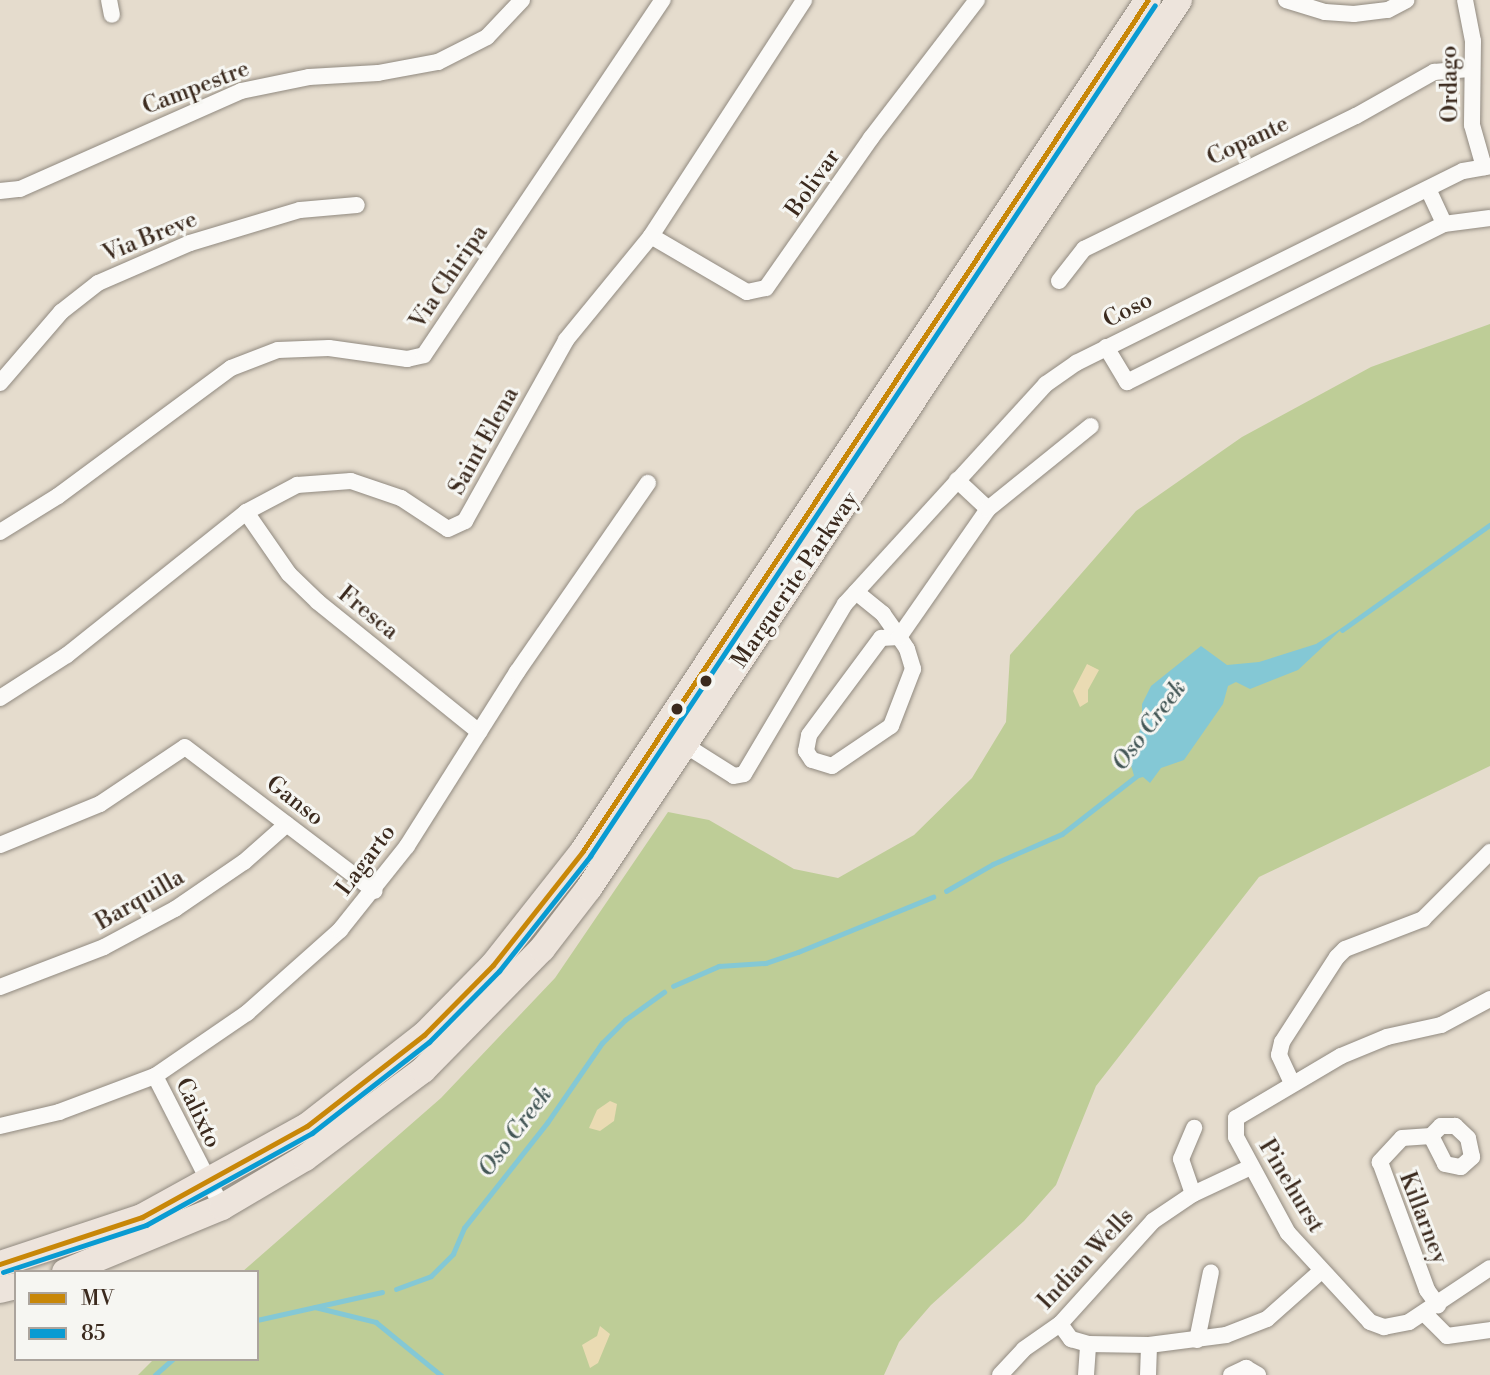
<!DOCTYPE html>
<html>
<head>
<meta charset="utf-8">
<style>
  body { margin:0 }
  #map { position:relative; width:1490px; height:1375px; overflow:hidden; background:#e5dccd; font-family:"Libre Bodoni",serif }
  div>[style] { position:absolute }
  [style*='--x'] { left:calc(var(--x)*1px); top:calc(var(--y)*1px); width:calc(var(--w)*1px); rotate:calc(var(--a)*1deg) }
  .green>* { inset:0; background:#becd97 }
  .sand>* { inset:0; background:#eadbb3 }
  .water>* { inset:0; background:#84c8d5 }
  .stream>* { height:4.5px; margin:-2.25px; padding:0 2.25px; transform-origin:2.25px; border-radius:2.25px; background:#84c8d5 }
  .roads { filter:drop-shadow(0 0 2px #918a80) drop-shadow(0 0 2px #918a80) }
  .minor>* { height:16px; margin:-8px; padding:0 8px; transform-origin:8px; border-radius:8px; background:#fbfaf8 }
  .primary>* { height:26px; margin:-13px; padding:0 13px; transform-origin:13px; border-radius:13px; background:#ede4dc }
  .bus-1>* { height:5px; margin:-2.5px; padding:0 2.5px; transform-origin:2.5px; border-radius:2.5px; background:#c88708 }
  .bus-2>* { height:5px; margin:-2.5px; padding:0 2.5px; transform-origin:2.5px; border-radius:2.5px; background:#099bd2 }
  .dots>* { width:19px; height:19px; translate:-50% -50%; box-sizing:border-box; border:4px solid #f6f6f2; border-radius:50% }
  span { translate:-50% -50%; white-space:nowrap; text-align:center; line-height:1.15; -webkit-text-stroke:6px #f6f6f2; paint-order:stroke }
  .street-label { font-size:23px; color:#3b2a1e }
  .water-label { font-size:24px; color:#445756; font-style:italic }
  .legend { position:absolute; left:14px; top:1270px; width:245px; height:91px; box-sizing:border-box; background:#f6f6f2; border:2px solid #aba49d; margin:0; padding:9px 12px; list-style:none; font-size:21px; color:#3b2a1e }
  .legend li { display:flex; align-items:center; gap:14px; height:35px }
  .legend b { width:35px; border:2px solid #aba49d }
</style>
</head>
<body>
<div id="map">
  <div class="green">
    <i style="clip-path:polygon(1490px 324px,1490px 766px,1259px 877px,1096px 1086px,1056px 1185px,1024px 1221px,931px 1305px,899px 1342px,884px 1375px,138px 1375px,154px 1359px,257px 1359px,257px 1272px,242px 1272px,441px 1098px,555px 978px,668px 812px,709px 820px,794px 869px,838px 878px,914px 835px,972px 778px,1006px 722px,1010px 655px,1136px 511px,1242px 437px,1371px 367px)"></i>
  </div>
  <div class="sand">
    <i style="clip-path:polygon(1087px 664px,1099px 670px,1088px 690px,1088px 702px,1080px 707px,1073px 691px)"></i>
    <i style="clip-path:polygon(610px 1101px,617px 1104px,614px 1121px,600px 1131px,589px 1128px,597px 1110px)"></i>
    <i style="clip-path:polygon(600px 1326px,610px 1334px,598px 1363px,590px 1368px,582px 1345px,597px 1336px)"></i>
  </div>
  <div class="water">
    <i style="clip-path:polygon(1345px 626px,1298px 670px,1250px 689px,1236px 682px,1228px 686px,1223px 704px,1184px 760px,1161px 768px,1150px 783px,1143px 777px,1135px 779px,1130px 762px,1142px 723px,1142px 704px,1151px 686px,1201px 646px,1227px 665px,1259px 662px,1316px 644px)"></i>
  </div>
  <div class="stream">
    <i style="--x:1342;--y:630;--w:181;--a:-35.4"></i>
    <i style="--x:946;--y:891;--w:54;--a:-29.9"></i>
    <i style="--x:993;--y:864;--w:75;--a:-23.5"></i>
    <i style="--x:1062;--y:834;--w:98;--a:-37.9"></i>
    <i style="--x:673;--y:986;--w:50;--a:-23.5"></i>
    <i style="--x:719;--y:966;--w:47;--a:-3.7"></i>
    <i style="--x:766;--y:963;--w:34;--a:-19"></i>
    <i style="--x:798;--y:952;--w:146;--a:-22.2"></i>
    <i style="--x:396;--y:1289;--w:37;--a:-20"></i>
    <i style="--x:431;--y:1276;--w:31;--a:-45"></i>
    <i style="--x:453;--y:1254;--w:28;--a:-67"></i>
    <i style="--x:464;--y:1228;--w:134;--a:-51.7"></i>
    <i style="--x:547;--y:1123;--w:97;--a:-55.5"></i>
    <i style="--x:602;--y:1043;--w:33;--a:-45"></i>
    <i style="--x:625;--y:1020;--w:48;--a:-35.7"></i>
    <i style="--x:315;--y:1307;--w:63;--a:13.8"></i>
    <i style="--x:376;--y:1322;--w:84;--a:39.2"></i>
    <i style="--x:257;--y:1320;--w:128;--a:-12.6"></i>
    <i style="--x:155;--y:1375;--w:24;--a:-42"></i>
  </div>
  <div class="roads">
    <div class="minor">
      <i style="--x:109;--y:0;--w:15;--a:79"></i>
      <i style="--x:1286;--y:0;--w:41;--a:17.1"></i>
      <i style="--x:1325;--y:12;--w:29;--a:4"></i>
      <i style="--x:1354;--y:14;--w:34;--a:-7"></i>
      <i style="--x:1388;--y:10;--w:21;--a:-28"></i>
      <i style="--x:1465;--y:0;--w:42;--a:79"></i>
      <i style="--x:1473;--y:41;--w:84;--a:90.7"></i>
      <i style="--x:1472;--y:125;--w:44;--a:74.1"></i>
      <i style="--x:1428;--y:189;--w:38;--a:65"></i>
      <i style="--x:0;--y:191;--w:20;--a:-6"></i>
      <i style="--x:20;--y:189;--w:242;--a:-23.9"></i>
      <i style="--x:241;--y:91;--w:69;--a:-11.6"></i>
      <i style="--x:309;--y:77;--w:69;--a:-3.3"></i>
      <i style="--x:378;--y:73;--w:61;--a:-10.4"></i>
      <i style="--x:438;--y:62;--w:55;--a:-27"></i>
      <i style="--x:487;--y:37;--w:51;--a:-46.6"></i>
      <i style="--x:651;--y:236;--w:111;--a:30.3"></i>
      <i style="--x:747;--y:292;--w:19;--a:-12"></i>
      <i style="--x:766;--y:288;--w:183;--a:-55"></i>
      <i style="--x:871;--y:138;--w:174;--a:-52.5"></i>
      <i style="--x:1059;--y:281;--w:41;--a:-52"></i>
      <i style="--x:1084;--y:249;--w:303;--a:-26.1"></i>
      <i style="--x:1356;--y:116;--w:90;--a:-29.4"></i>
      <i style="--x:1434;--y:72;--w:38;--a:-5"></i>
      <i style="--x:1106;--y:347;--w:41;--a:59"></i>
      <i style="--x:1127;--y:382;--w:354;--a:-26.5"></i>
      <i style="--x:1444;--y:224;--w:46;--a:-7.4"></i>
      <i style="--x:0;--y:383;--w:94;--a:-49.3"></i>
      <i style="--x:61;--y:312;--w:47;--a:-38.1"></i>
      <i style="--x:98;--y:283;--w:100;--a:-23.5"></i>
      <i style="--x:190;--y:243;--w:115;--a:-16.7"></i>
      <i style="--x:300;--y:210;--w:57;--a:-5"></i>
      <i style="--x:957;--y:480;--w:42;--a:43.1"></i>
      <i style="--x:246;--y:512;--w:75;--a:55.3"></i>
      <i style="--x:289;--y:574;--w:40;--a:44"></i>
      <i style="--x:318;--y:602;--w:207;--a:38.9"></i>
      <i style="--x:0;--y:532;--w:68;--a:-31.8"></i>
      <i style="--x:58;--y:496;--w:215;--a:-36.5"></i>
      <i style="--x:231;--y:368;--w:50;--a:-21"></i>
      <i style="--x:278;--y:350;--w:51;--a:-2.2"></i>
      <i style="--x:329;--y:348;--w:79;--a:8"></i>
      <i style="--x:407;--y:359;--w:17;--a:-13"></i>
      <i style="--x:424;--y:355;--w:428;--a:-56.1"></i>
      <i style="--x:856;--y:592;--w:35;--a:39"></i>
      <i style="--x:883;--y:614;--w:28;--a:55"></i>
      <i style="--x:899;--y:637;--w:14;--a:56"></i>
      <i style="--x:907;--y:649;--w:21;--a:73"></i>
      <i style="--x:913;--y:669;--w:61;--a:111.1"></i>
      <i style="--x:891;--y:726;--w:71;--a:145.9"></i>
      <i style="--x:832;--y:766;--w:21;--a:-163"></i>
      <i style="--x:812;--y:760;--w:11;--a:-124"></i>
      <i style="--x:806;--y:751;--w:16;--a:-79"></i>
      <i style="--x:809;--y:735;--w:121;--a:-53.4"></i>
      <i style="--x:881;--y:638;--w:18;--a:-3"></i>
      <i style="--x:899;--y:637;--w:156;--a:-55.2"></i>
      <i style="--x:988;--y:509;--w:132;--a:-38.9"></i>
      <i style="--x:0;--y:698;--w:80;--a:-32.7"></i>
      <i style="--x:67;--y:655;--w:229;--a:-38.6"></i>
      <i style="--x:246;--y:512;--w:58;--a:-27.9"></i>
      <i style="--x:297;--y:485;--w:54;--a:-4.2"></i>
      <i style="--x:351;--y:481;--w:53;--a:18.8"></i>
      <i style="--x:401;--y:498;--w:56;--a:33.4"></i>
      <i style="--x:448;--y:529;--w:19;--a:-25"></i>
      <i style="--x:465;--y:521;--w:207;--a:-60.8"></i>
      <i style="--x:566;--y:340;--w:134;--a:-50.7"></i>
      <i style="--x:651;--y:236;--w:281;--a:-57"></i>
      <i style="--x:677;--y:740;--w:67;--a:32.3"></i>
      <i style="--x:734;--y:776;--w:10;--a:-11"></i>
      <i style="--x:744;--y:774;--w:198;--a:-59.3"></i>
      <i style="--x:845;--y:604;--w:298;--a:-47.6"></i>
      <i style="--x:1046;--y:384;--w:37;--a:-35"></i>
      <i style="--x:1076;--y:363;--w:432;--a:-26.4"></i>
      <i style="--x:1463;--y:171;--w:27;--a:-10"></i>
      <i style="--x:0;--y:845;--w:108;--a:-22.3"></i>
      <i style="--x:100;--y:804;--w:102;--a:-33.8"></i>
      <i style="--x:185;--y:747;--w:238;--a:37.2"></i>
      <i style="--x:0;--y:987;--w:111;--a:-21"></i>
      <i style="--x:104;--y:947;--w:81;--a:-28.2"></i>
      <i style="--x:175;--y:909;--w:83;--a:-34.3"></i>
      <i style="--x:244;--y:862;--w:57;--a:-41.5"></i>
      <i style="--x:1490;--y:999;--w:55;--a:152"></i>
      <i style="--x:1441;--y:1025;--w:55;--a:167.5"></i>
      <i style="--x:1387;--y:1037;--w:50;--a:157.6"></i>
      <i style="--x:1341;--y:1056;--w:122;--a:149.4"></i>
      <i style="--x:1236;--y:1118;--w:19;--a:90"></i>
      <i style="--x:1236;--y:1137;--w:109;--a:61.6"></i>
      <i style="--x:1288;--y:1233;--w:121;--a:47.3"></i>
      <i style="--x:1370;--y:1322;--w:15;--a:20"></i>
      <i style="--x:1384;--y:1327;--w:25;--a:-11"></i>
      <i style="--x:1409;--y:1322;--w:97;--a:-33.7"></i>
      <i style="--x:155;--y:1076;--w:147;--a:62.9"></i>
      <i style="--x:1292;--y:1083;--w:31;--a:-115"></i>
      <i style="--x:1279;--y:1055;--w:13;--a:-77"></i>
      <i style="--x:1282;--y:1042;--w:101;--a:-57.1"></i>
      <i style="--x:1337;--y:957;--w:11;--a:-45"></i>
      <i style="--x:1345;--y:949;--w:84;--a:-21"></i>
      <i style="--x:1423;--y:919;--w:95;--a:-45"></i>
      <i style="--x:0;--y:1126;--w:61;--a:-13.3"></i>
      <i style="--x:59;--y:1112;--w:103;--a:-20.6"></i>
      <i style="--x:155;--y:1076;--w:112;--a:-34.4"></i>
      <i style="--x:247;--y:1013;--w:125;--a:-41.7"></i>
      <i style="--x:340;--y:930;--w:107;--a:-51.4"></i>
      <i style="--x:407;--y:846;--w:206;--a:-57.7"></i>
      <i style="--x:517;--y:672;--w:230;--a:-55.3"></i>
      <i style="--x:1431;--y:1136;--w:31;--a:63"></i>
      <i style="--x:1445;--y:1164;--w:16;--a:11"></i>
      <i style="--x:1461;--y:1167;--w:15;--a:-42"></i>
      <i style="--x:1472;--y:1157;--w:19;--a:-102"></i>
      <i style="--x:1468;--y:1138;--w:18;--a:-137"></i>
      <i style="--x:1455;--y:1126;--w:14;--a:180"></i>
      <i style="--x:1441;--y:1126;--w:14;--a:135"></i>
      <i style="--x:1431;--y:1136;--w:29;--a:176"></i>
      <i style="--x:1402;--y:1138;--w:33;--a:133"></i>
      <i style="--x:1380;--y:1162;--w:136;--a:69.8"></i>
      <i style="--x:1427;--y:1290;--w:19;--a:54"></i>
      <i style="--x:1193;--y:1194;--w:37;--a:-109"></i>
      <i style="--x:1181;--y:1159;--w:34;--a:-67"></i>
      <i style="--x:1425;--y:1314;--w:31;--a:45"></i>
      <i style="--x:1447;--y:1336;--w:43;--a:-7.9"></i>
      <i style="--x:1060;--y:1324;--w:19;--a:54"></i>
      <i style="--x:1071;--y:1339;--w:18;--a:16"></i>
      <i style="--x:1088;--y:1344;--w:61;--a:0.9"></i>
      <i style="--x:1149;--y:1345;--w:78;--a:-7.4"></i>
      <i style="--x:1226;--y:1335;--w:44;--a:-21.3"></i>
      <i style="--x:1267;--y:1319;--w:72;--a:-41.6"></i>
      <i style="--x:1197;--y:1340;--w:69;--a:-78.4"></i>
      <i style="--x:1000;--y:1375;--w:35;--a:-47"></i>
      <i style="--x:1024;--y:1349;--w:44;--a:-34.8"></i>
      <i style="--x:1060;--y:1324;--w:139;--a:-47.9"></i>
      <i style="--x:1153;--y:1221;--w:48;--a:-34"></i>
      <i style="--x:1193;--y:1194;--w:64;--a:-25"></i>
      <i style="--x:1086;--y:1375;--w:31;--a:-86"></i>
      <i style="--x:1148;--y:1375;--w:30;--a:-88"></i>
      <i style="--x:1231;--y:1375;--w:17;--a:-25"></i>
      <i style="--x:1246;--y:1368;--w:14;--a:30"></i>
    </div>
    <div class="primary">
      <i style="--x:0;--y:1264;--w:150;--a:-18.3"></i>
      <i style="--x:142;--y:1217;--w:188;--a:-28.9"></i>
      <i style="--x:307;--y:1126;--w:148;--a:-37.9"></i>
      <i style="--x:424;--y:1035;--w:98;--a:-45.4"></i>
      <i style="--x:493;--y:965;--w:145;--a:-51.7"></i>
      <i style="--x:583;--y:851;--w:1021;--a:-56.42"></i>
      <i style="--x:65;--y:1272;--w:170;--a:-22.5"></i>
      <i style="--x:222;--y:1207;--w:96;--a:-30.6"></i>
      <i style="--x:305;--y:1158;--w:147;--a:-36.7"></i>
      <i style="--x:423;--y:1070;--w:170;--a:-45.5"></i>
      <i style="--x:542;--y:949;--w:77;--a:-52.4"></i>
      <i style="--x:589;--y:888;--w:1066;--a:-56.4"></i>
      <i style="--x:0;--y:1290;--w:16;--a:-14"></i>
    </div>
  </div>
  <div class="bus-1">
    <i style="--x:0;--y:1264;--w:150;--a:-18.3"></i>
    <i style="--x:142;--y:1217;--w:188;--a:-28.9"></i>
    <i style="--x:307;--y:1126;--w:148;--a:-37.9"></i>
    <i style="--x:424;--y:1035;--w:98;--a:-45.4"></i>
    <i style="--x:493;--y:965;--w:145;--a:-51.7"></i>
    <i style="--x:583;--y:851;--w:1021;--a:-56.42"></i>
  </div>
  <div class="bus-2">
    <i style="--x:3;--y:1272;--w:151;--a:-18.2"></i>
    <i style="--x:146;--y:1225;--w:190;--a:-29"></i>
    <i style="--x:312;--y:1133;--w:148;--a:-37.9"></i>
    <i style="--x:429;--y:1042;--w:100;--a:-45.4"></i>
    <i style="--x:499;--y:971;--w:147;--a:-51.6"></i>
    <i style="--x:590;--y:856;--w:1021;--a:-56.42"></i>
  </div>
  <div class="dots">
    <i style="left:706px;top:681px;background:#3b2a1e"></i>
    <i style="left:677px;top:709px;background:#3b2a1e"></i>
  </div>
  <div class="street-label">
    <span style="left:1450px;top:84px;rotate:-91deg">Ordago</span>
    <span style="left:196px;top:88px;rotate:-21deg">Campestre</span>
    <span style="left:1248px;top:141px;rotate:-25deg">Copante</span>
    <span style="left:813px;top:183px;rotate:-55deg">Bolivar</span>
    <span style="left:150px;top:237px;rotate:-22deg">Via Breve</span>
    <span style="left:449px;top:277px;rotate:-56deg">Via Chiripa</span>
    <span style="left:1128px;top:310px;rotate:-27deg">Coso</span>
    <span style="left:484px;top:441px;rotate:-61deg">Saint Elena</span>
    <span style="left:795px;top:580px;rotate:-56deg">Marguerite Parkway</span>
    <span style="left:368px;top:613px;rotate:39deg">Fresca</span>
    <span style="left:295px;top:801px;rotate:38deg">Ganso</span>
    <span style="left:366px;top:860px;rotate:-53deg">Lagarto</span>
    <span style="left:140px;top:900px;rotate:-30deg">Barquilla</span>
    <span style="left:198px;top:1113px;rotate:64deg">Calixto</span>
    <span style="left:1291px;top:1186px;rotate:59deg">Pinehurst</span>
    <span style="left:1423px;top:1218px;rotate:69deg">Killarney</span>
    <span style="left:1086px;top:1259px;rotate:-47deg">Indian Wells</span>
  </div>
  <div class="water-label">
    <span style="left:1150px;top:726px;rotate:-53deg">Oso Creek</span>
    <span style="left:516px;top:1132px;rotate:-53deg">Oso Creek</span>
  </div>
  <ul class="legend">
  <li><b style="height:9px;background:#c88708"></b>MV</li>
  <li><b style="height:9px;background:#099bd2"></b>85</li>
  </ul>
</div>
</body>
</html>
